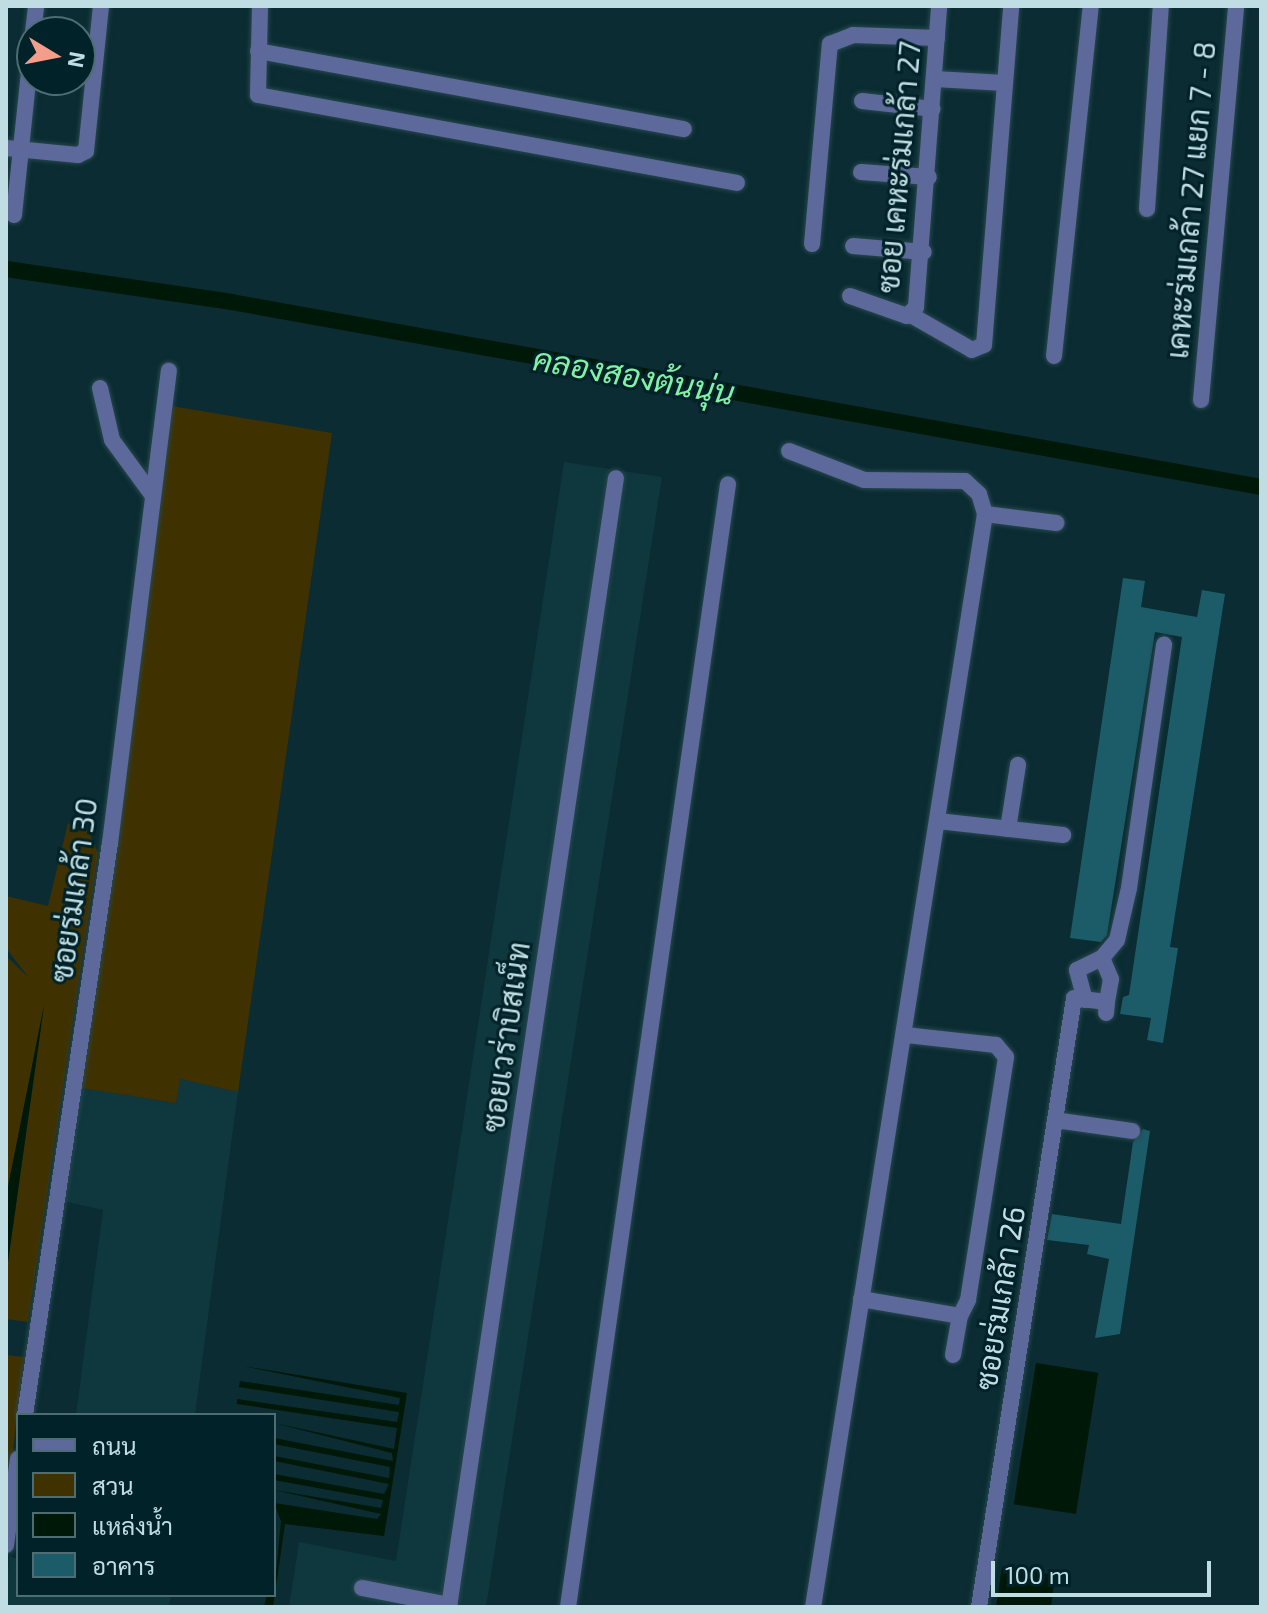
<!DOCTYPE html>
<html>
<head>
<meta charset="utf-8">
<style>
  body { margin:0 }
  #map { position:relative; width:1267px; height:1613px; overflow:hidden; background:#0a2c32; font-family:"Exo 2",Sarabun,sans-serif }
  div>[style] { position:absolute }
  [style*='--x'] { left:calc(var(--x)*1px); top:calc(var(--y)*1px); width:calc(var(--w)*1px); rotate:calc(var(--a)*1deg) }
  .built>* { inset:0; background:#0f373e }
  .green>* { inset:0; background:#403200 }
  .water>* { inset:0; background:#001807; transform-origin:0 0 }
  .canal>* { height:16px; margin:-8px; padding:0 8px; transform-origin:8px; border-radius:8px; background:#001807 }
  .building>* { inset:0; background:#1c5c68 }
  .roads { filter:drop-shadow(0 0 2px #27484e) drop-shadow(0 0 2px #27484e) }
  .street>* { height:16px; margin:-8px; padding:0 8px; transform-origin:8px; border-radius:8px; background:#5d699b }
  span { translate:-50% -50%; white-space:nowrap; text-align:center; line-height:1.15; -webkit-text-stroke:6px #012228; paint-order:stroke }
  .street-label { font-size:30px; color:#bfdde3 }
  .water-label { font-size:32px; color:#83f1a6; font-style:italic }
  .frame { position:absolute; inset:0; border:8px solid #bfdde3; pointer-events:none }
  .legend { position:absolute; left:16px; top:1413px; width:260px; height:184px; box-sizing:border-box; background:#012228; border:2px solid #4d6d73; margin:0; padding:10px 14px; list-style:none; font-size:24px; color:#bfdde3 }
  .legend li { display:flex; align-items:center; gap:16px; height:40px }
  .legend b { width:40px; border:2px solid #4d6d73 }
  .north { position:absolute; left:16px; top:16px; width:80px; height:80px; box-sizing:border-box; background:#012228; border:2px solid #4d6d73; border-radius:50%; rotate:100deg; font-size:22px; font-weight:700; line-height:32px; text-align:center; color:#bfdde3 }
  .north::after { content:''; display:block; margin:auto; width:28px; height:36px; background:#f49d8b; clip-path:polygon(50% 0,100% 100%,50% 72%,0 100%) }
  .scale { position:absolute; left:991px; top:1561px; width:220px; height:36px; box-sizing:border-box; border:4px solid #bfdde3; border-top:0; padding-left:10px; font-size:24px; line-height:28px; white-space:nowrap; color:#bfdde3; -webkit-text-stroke:6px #012228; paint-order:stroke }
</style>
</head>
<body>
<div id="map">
  <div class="built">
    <i style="clip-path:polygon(564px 462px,662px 477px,486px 1607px,289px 1607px,299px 1542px,396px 1561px)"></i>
    <i style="clip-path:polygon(180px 1079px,238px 1092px,195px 1415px,76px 1415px,103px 1210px,63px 1201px,81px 1088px,176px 1103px)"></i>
    <i style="clip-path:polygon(9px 1556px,18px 1559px,18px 1595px,171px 1595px,169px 1607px,6px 1607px)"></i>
  </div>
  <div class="green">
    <i style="clip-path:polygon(166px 405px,332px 433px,238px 1092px,180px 1079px,176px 1103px,81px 1088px)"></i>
    <i style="clip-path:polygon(68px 823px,88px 831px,98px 853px,28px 1322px,6px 1319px,6px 1276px,44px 1007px,6px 1197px,6px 956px,29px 978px,6px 948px,6px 896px,48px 906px)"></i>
    <i style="clip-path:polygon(6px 1355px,24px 1357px,9px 1483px,6px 1483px)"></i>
  </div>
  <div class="water">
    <i style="clip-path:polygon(44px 1005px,6px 1276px,6px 1197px)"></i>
    <i style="left:1036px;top:1363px;width:63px;height:143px;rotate:9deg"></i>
    <i style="clip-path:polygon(243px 1366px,407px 1393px,384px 1536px,285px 1524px,273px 1607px,264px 1607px,267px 1595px,274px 1595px,281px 1521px,274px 1503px,377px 1519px,381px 1514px,274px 1490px,381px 1508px,383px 1500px,274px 1480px,274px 1474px,384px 1494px,389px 1484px,274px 1461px,274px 1456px,389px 1478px,390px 1467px,274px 1444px,274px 1438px,393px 1461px,392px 1453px,274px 1423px,394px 1449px,397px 1428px,237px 1404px,237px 1399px,397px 1422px,399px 1412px,239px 1387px,240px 1381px,399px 1405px,400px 1398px)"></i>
    <i style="clip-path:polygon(1002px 1567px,1055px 1575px,1051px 1607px,996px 1607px)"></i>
  </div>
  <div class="canal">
    <i style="--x:6;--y:269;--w:227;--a:8.3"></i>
    <i style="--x:231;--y:302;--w:1046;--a:10.18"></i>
  </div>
  <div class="building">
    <i style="clip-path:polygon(1123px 578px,1145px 581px,1141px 607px,1197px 617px,1202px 590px,1225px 594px,1170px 947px,1178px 948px,1163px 1043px,1147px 1040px,1151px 1018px,1120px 1014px,1123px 997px,1129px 995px,1182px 637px,1155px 632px,1107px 935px,1101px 942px,1070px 938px)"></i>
    <i style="clip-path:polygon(1143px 1129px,1150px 1131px,1120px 1334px,1095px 1338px,1109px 1259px,1087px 1254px,1089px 1245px,1047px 1240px,1052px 1214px,1121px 1224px,1133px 1142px)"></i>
  </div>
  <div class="roads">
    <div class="street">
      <i style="--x:260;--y:6;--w:89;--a:91.3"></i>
      <i style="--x:258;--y:95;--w:487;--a:10.4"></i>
      <i style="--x:33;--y:32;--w:26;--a:-83"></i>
      <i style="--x:258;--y:51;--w:433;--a:10.4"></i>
      <i style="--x:935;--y:79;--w:70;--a:3.3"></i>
      <i style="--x:862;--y:101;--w:71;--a:6.4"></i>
      <i style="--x:6;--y:148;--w:72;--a:5.6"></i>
      <i style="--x:78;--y:155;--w:9;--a:-27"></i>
      <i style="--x:86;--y:151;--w:146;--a:-84.1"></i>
      <i style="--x:861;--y:172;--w:68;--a:4.2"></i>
      <i style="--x:1147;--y:209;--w:203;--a:-86.1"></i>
      <i style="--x:14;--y:215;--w:173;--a:-84"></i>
      <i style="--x:812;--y:244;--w:201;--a:-84.9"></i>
      <i style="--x:830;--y:44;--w:25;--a:-21"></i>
      <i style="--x:853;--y:35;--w:84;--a:2"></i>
      <i style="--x:853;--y:246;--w:71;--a:4.8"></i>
      <i style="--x:850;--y:296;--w:60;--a:19.3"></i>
      <i style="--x:907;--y:316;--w:13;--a:-45"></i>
      <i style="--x:916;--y:307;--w:302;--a:-85.6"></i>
      <i style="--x:911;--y:315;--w:70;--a:29.8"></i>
      <i style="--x:972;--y:350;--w:13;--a:-23"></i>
      <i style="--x:984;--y:345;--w:340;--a:-85.4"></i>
      <i style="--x:1054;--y:356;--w:352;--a:-84"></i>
      <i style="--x:100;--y:388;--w:53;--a:77"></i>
      <i style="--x:112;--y:440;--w:66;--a:53.7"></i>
      <i style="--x:1201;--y:400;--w:396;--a:-84.9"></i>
      <i style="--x:789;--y:451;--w:80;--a:21.1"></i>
      <i style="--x:864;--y:480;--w:101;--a:0.6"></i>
      <i style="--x:965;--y:481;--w:19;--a:43"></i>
      <i style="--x:979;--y:494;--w:21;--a:73"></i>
      <i style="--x:985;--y:514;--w:1106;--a:98.94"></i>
      <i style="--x:985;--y:514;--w:72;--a:7.2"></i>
      <i style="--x:938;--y:821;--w:126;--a:6.4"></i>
      <i style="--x:1008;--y:829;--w:65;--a:-81.1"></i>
      <i style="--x:1102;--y:958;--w:23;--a:-50"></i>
      <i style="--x:1117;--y:940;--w:53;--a:-77"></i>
      <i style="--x:1129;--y:888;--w:246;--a:-81.8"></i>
      <i style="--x:1085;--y:1000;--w:31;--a:-105"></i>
      <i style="--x:1077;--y:970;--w:28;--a:-26"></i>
      <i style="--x:1102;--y:958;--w:23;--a:67"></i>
      <i style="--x:1111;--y:979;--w:23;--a:100"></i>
      <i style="--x:1055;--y:1120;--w:78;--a:8.1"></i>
      <i style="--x:861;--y:1299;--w:100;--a:9.7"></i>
      <i style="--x:960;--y:1316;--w:18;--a:-63"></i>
      <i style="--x:968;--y:1300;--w:246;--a:-81.1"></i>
      <i style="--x:1006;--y:1057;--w:16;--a:-130"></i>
      <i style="--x:996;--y:1045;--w:92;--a:-173.7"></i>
      <i style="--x:953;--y:1355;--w:40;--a:-80"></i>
      <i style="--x:25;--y:1415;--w:578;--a:-81.55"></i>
      <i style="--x:110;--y:843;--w:476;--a:-82.9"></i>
      <i style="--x:6;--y:1545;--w:87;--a:-82.1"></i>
      <i style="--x:362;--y:1588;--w:89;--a:11.1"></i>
      <i style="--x:449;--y:1607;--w:1141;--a:-81.59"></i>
      <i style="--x:568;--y:1607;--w:1134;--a:-81.89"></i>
      <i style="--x:979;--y:1607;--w:616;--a:-81.13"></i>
      <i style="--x:1074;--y:998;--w:33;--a:7"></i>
      <i style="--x:1107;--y:1002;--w:11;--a:95"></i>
    </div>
  </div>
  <div class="street-label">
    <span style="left:898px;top:167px;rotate:-85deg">ซอย เคหะร่มเกล้า 27</span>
    <span style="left:1190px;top:200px;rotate:-85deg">เคหะร่มเกล้า 27 แยก 7 - 8</span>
    <span style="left:73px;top:890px;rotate:-82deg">ซอยร่มเกล้า 30</span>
    <span style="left:505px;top:1037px;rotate:-82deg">ซอยเวร่าบิสเน็ท</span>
    <span style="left:999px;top:1298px;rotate:-81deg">ซอยร่มเกล้า 26</span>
  </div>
  <div class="water-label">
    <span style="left:634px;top:375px;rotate:10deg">คลองสองต้นนุ่น</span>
  </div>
  <div class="frame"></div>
  <ul class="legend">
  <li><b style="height:10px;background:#5d699b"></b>ถนน</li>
  <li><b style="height:22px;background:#403200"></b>สวน</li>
  <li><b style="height:22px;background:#001807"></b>แหล่งน้ำ</li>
  <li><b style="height:22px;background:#1c5c68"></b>อาคาร</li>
  </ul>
  <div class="north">N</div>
  <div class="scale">100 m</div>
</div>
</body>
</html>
